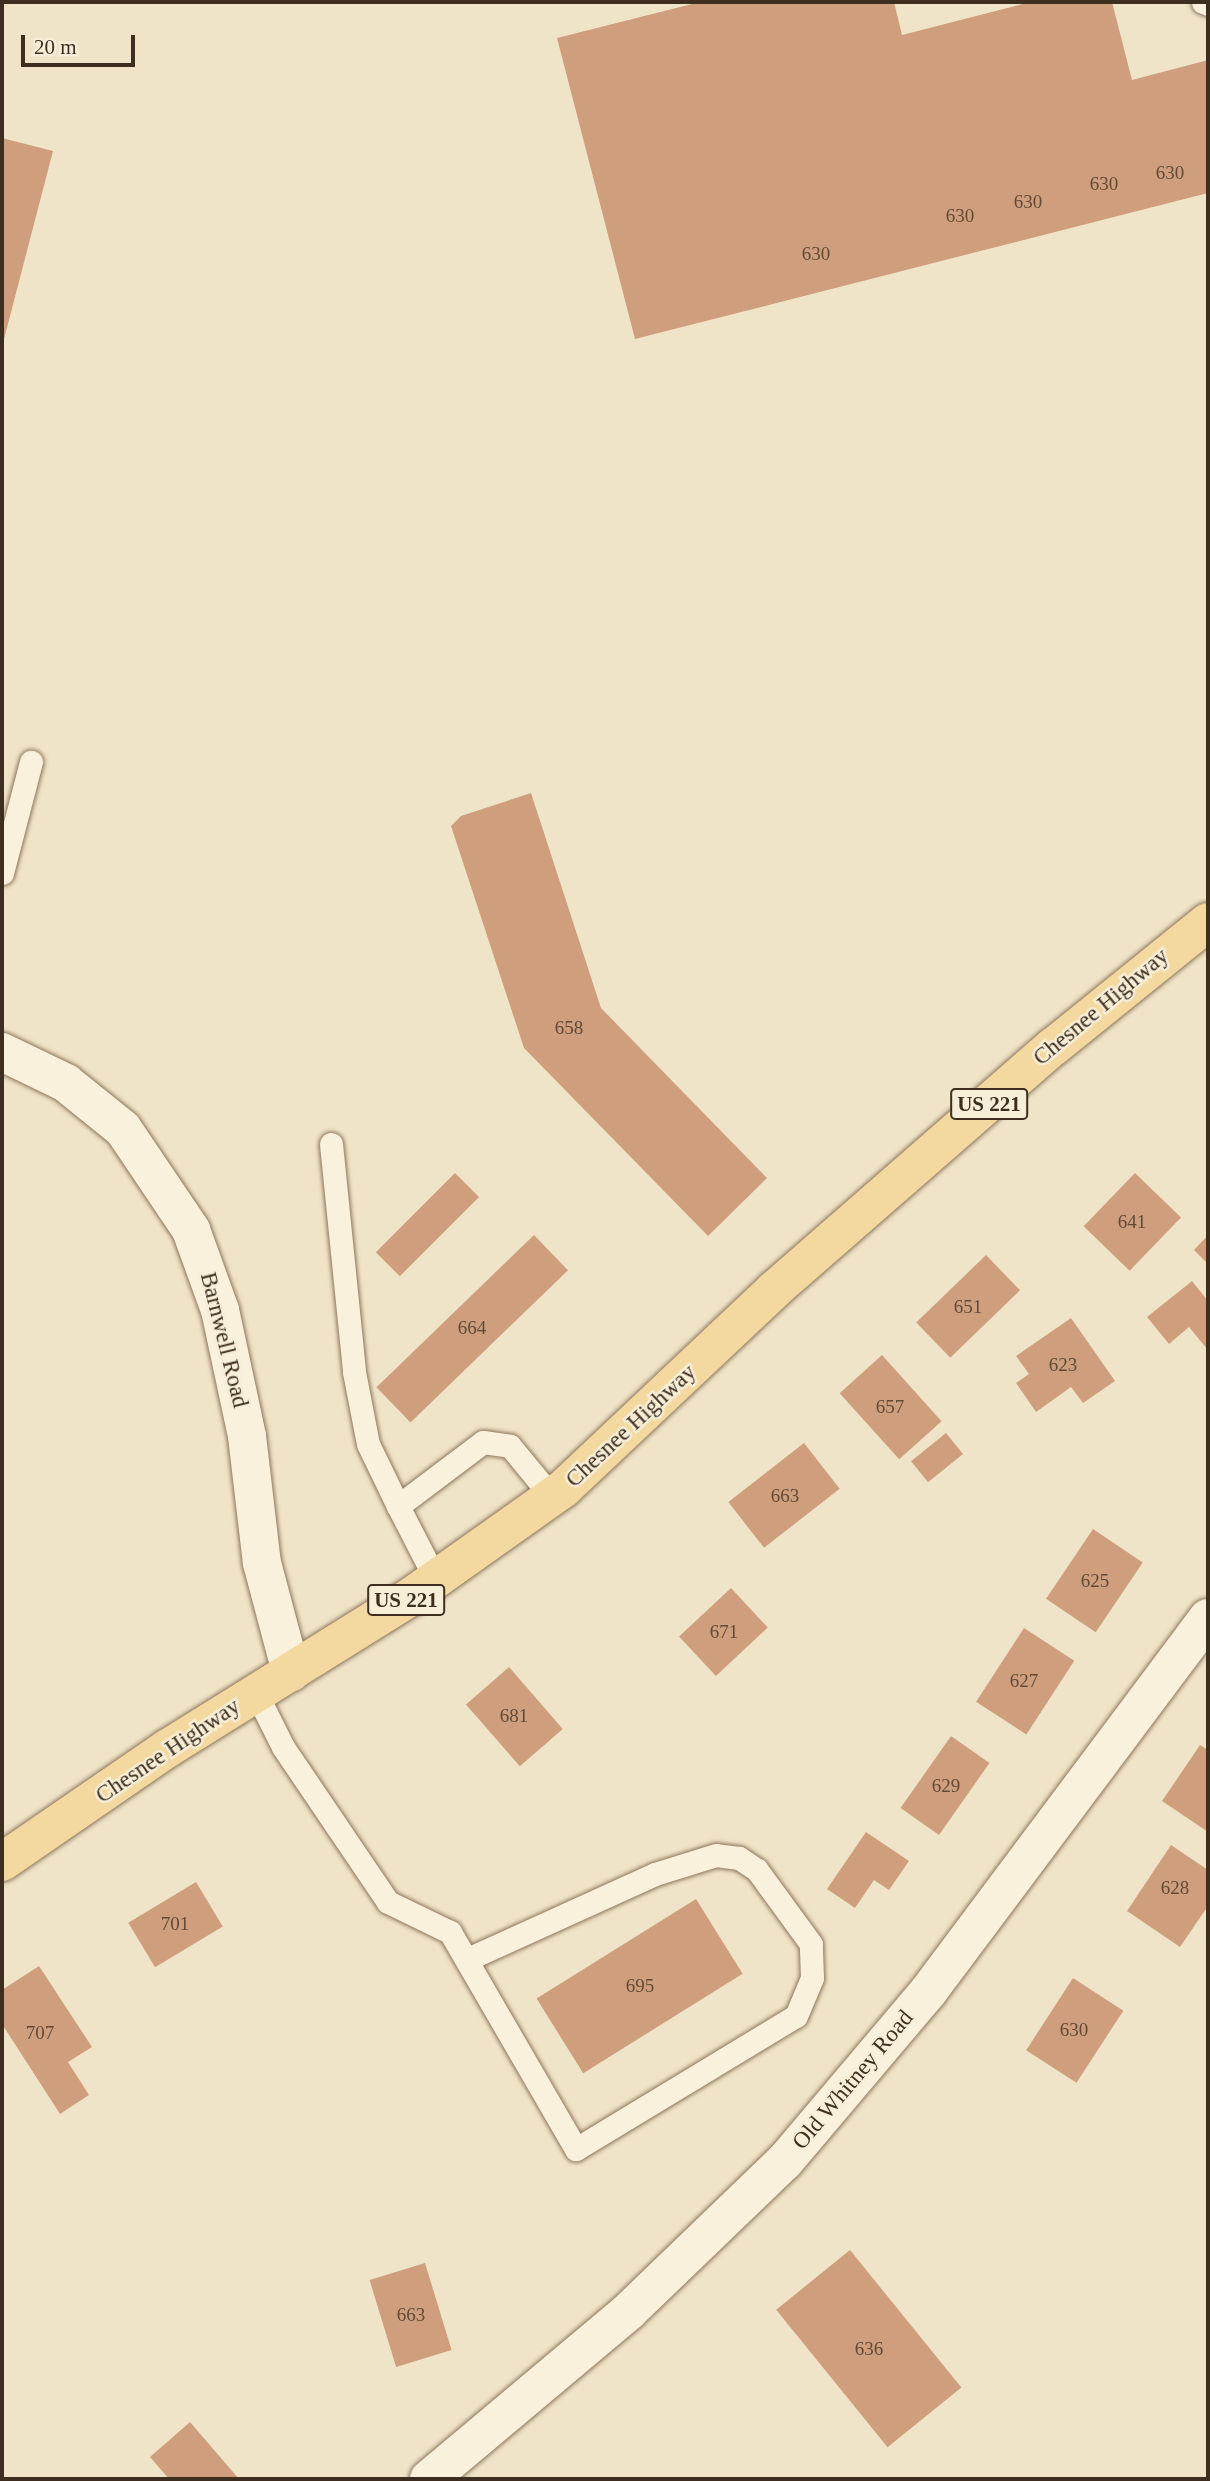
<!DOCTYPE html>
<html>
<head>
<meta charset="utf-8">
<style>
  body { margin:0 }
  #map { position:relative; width:1210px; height:2481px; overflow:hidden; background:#f0e4c8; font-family:"Times New Roman",serif }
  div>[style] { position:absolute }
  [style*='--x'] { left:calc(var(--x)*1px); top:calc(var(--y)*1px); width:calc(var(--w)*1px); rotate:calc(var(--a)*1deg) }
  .building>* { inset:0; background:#cf9f7d; transform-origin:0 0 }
  .roads { filter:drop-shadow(0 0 2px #8d765c) drop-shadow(0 0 2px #8d765c) }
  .lane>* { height:23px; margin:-11.5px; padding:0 11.5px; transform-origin:11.5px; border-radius:11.5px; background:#faf1dc }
  .street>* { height:38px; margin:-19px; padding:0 19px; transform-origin:19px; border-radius:19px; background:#faf1dc }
  .primary>* { height:38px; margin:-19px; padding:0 19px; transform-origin:19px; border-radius:19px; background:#f3d9a0 }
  span { translate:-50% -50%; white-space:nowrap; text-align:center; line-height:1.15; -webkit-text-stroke:5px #f7eed8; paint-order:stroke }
  .number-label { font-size:19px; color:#624a37 }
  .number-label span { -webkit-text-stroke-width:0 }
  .shield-label span { padding:2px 5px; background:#f7eed8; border:2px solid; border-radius:5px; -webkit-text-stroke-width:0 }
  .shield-label { font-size:21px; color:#3d2e20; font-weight:700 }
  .street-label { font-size:23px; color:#3d2e20 }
  .frame { position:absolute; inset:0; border:4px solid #3d2e20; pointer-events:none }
  .scale { position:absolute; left:21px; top:35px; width:114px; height:32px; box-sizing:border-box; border:4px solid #3d2e20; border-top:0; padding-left:9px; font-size:21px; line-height:24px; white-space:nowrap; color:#3d2e20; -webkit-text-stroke:5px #f7eed8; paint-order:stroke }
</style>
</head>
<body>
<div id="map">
  <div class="building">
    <i style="clip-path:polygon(700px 2px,894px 2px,902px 35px,1031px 2px,1112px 2px,1132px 80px,1208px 60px,1208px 193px,635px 339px,557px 38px)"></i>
    <i style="clip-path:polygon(2px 138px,53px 151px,3px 343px,2px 342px)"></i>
    <i style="clip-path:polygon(531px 793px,601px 1008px,767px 1178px,708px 1236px,524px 1048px,451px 826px,461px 816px)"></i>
    <i style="left:455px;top:1173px;width:34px;height:112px;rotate:45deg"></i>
    <i style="left:1135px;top:1173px;width:64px;height:74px;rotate:44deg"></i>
    <i style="left:534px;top:1235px;width:49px;height:219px;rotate:46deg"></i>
    <i style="clip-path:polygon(1208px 1235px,1208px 1264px,1194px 1250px)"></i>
    <i style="left:986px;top:1255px;width:49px;height:97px;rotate:46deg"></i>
    <i style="clip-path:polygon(1192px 1281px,1208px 1301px,1208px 1350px,1189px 1327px,1169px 1344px,1147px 1317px)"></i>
    <i style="clip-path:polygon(1071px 1318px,1115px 1381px,1083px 1403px,1071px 1387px,1036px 1412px,1016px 1383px,1029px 1374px,1016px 1356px)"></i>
    <i style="left:882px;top:1355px;width:89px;height:57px;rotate:48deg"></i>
    <i style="left:946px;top:1433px;width:27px;height:45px;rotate:51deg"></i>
    <i style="left:804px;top:1443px;width:58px;height:96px;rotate:52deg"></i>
    <i style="left:1093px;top:1529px;width:60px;height:84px;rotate:34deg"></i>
    <i style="left:731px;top:1588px;width:54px;height:71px;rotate:47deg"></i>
    <i style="left:1024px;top:1628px;width:60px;height:88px;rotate:33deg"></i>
    <i style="left:509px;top:1667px;width:82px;height:57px;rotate:49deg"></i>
    <i style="left:951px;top:1736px;width:47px;height:88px;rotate:35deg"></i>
    <i style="clip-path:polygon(1200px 1745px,1208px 1750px,1208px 1832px,1162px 1801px)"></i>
    <i style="clip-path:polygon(866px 1832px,909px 1861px,889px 1890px,874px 1880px,855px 1908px,827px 1889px)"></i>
    <i style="clip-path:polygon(1171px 1845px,1208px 1870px,1208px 1906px,1180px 1947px,1127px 1911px)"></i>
    <i style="left:196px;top:1882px;width:52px;height:79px;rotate:59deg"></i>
    <i style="left:696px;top:1899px;width:88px;height:188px;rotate:58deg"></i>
    <i style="clip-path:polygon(39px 1966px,92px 2047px,68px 2062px,89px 2095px,60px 2114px,2px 2024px,2px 1990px)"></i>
    <i style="left:1073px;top:1978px;width:60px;height:86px;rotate:33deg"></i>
    <i style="left:850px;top:2250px;width:177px;height:95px;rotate:51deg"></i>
    <i style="left:425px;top:2263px;width:91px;height:58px;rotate:73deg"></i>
    <i style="clip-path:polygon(190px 2422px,239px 2479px,169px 2479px,150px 2457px)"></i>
  </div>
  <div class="roads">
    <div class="lane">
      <i style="--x:1203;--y:2;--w:5;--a:22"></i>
      <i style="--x:2;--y:873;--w:115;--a:-75.4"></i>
      <i style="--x:331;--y:1144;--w:229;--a:84.2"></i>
      <i style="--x:354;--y:1372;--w:73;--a:79"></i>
      <i style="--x:368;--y:1444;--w:69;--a:64.2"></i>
      <i style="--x:436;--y:1580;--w:83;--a:-117.2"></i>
      <i style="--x:398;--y:1506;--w:106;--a:-37"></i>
      <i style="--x:483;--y:1442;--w:27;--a:8"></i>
      <i style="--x:510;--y:1446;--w:66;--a:50.5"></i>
      <i style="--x:256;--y:1693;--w:60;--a:63.4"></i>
      <i style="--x:283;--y:1747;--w:187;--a:55.9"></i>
      <i style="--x:388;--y:1902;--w:69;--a:25.8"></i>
      <i style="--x:450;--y:1932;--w:251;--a:59.9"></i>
      <i style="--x:576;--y:2149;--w:257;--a:-31.2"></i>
      <i style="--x:796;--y:2016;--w:41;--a:-67.2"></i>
      <i style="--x:812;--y:1978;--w:34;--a:-92"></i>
      <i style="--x:811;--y:1944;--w:92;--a:-126.1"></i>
      <i style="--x:757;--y:1870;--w:22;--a:-146"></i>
      <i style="--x:739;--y:1858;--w:23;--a:-173"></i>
      <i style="--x:716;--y:1855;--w:64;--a:162.7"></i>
      <i style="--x:655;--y:1874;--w:205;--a:155.6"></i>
    </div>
    <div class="street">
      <i style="--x:2;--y:1052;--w:71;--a:25.8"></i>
      <i style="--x:66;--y:1083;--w:73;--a:38.9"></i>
      <i style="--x:123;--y:1129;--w:122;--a:56"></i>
      <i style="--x:191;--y:1230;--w:85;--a:70.1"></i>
      <i style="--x:220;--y:1310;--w:129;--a:77.9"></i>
      <i style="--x:247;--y:1436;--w:128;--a:83.3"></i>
      <i style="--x:262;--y:1563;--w:113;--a:75.1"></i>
      <i style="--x:429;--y:2479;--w:261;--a:-40"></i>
      <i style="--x:629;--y:2311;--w:216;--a:-43.9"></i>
      <i style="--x:785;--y:2161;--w:221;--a:-49.8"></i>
      <i style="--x:928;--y:1992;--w:467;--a:-53.2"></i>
    </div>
    <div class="primary">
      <i style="--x:2;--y:1862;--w:201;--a:-34.5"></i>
      <i style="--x:168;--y:1748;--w:284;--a:-31.9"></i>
      <i style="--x:409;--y:1598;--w:189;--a:-35.3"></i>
      <i style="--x:563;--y:1489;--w:290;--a:-43.3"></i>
      <i style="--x:774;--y:1290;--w:370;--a:-41.1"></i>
      <i style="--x:1053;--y:1047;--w:199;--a:-38.9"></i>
    </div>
  </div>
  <div class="number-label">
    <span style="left:1170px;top:173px">630</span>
    <span style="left:1104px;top:184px">630</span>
    <span style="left:1028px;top:202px">630</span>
    <span style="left:960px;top:216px">630</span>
    <span style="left:816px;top:254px">630</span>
    <span style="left:569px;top:1028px">658</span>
    <span style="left:1132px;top:1222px">641</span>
    <span style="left:968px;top:1307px">651</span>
    <span style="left:472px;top:1328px">664</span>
    <span style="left:1063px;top:1365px">623</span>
    <span style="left:890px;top:1407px">657</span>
    <span style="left:785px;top:1496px">663</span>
    <span style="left:1095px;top:1581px">625</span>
    <span style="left:724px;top:1632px">671</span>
    <span style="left:1024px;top:1681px">627</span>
    <span style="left:514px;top:1716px">681</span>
    <span style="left:946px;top:1786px">629</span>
    <span style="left:1175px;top:1888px">628</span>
    <span style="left:175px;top:1924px">701</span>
    <span style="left:640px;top:1986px">695</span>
    <span style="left:1074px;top:2030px">630</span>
    <span style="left:40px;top:2033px">707</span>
    <span style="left:411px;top:2315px">663</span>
    <span style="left:869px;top:2349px">636</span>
  </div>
  <div class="shield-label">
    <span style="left:989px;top:1104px">US 221</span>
    <span style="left:406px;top:1600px">US 221</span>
  </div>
  <div class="street-label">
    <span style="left:1101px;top:1007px;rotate:-40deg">Chesnee Highway</span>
    <span style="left:224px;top:1340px;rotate:76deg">Barnwell Road</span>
    <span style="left:631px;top:1426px;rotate:-43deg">Chesnee Highway</span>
    <span style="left:168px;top:1751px;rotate:-34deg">Chesnee Highway</span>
    <span style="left:853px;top:2080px;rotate:-50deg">Old Whitney Road</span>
  </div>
  <div class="frame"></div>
  <div class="scale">20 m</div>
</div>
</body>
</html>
